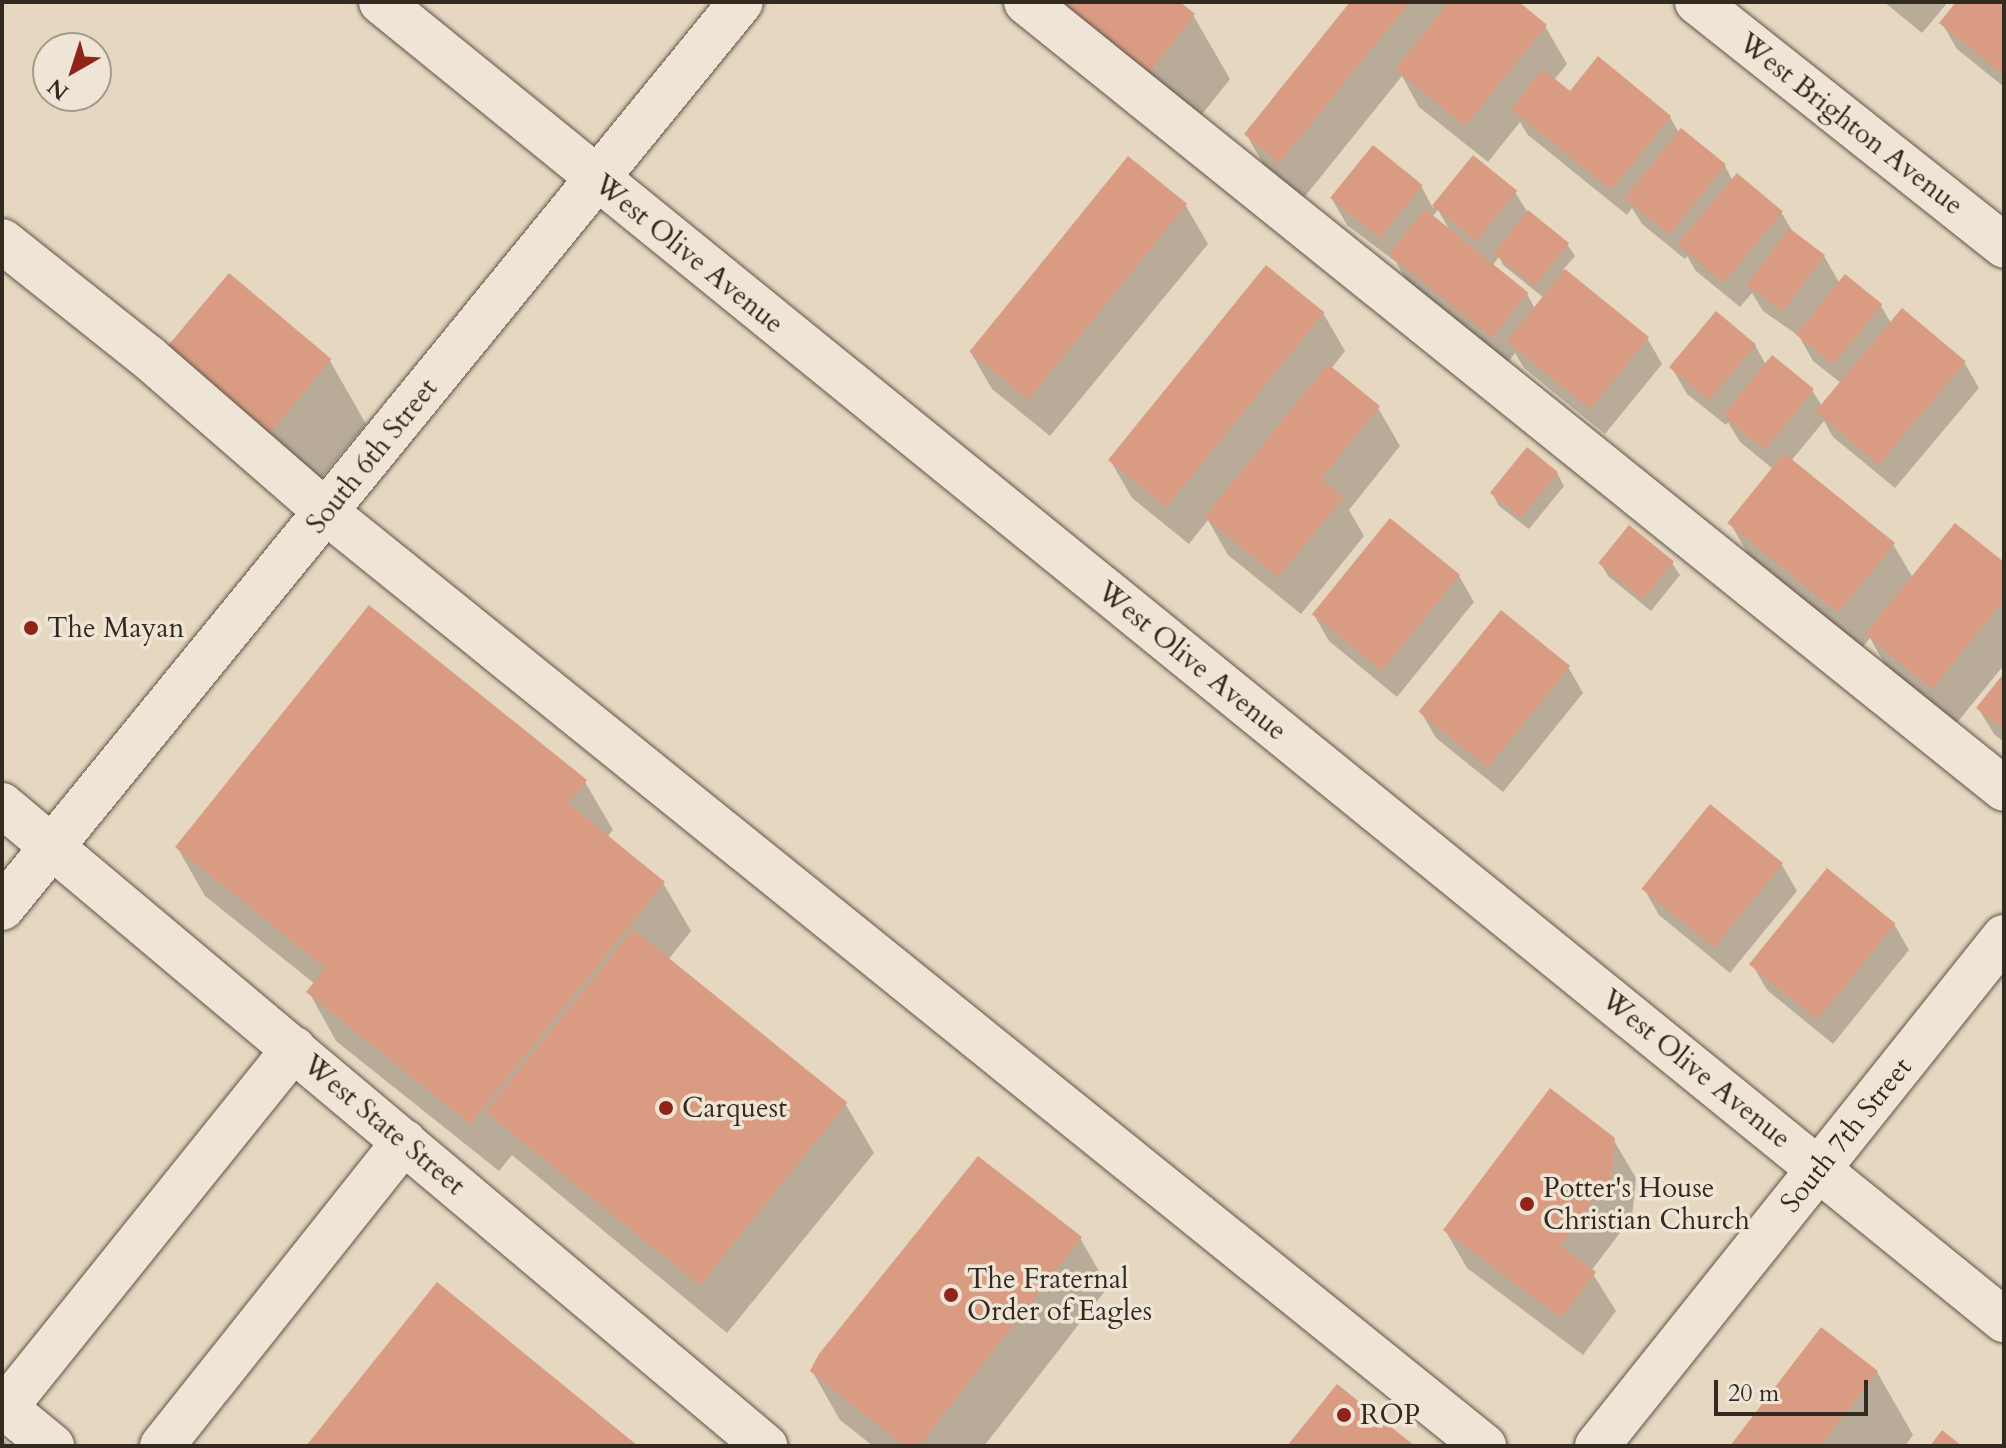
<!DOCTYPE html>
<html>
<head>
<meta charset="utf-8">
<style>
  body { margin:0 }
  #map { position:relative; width:2006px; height:1448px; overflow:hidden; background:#e6d7c0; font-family:Cardo,serif }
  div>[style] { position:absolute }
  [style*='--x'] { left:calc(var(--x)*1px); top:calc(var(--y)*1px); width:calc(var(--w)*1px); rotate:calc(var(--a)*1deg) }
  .shadow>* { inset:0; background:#0003 }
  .building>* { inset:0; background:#d99c83; transform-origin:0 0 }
  .roads { filter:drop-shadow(0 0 2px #5f5448) drop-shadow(0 0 2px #5f5448) }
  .minor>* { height:44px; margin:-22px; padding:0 22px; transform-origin:22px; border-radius:22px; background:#efe5d6 }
  .dots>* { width:22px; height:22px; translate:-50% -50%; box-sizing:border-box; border:4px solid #efe5d6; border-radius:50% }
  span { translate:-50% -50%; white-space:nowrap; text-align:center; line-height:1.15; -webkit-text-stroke:7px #efe5d6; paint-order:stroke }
  .street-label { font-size:28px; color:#322920 }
  .poi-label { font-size:28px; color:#322920 }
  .left { translate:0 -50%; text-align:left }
  .frame { position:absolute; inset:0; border:4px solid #322920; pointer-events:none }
  .north { position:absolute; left:32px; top:32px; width:80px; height:80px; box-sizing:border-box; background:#efe5d6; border:2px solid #a39a8d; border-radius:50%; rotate:219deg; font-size:22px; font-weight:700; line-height:32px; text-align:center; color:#322920 }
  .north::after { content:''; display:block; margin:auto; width:28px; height:36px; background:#8f2418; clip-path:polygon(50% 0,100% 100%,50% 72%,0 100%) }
  .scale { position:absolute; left:1714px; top:1380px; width:154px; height:36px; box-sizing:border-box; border:4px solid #322920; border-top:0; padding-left:10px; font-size:24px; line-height:28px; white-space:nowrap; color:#322920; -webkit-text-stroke:6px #efe5d6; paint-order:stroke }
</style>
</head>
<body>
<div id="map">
  <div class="shadow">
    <i style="clip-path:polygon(1016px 2px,1176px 2px,1193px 15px,1230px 79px,1185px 136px)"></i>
    <i style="clip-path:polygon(1353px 2px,1515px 2px,1545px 26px,1567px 64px,1554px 80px,1570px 93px,1670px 117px,1679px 133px,1725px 166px,1733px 181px,1781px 212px,1794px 234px,1824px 256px,1840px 284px,1881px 306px,1891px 323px,1964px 362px,1979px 388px,1895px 488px,1833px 437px,1824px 421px,1791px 461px,1893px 544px,1913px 578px,2004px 565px,2004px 665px,1955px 725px,1889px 672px,1870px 638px,1861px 649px,1752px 561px,1730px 523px,1773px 469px,1740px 442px,1728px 422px,1726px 425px,1687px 394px,1672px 368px,1755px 345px,1766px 365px,1812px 390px,1822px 406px,1841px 383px,1813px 361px,1799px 336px,1763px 311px,1752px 293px,1740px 307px,1696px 271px,1687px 256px,1685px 259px,1642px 224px,1632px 208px,1627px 215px,1528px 135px,1520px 122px,1488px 162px,1419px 107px,1402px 76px,1302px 200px,1268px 172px,1246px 134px)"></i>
    <i style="clip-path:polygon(1884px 2px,1948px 2px,1922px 33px)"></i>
    <i style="clip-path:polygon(1959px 2px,2004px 2px,2004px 87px,1957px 49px,1942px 23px)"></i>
    <i style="clip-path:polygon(1129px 158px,1186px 206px,1208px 244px,1050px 436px,992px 389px,970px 351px)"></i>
    <i style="clip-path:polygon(evenodd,1474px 158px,1515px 192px,1528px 213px,1567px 244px,1575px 256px,1563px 270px,1647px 338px,1662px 364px,1605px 434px,1524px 368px,1515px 353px,1508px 362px,1406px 280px,1396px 262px,1347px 225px,1332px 199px,1421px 186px,1433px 208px,1474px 158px,1438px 210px,1450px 231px,1432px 217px,1438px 210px,1474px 158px,1499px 257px,1503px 265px,1544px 298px,1535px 309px,1527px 294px,1492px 266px,1499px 257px)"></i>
    <i style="clip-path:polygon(1266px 268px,1323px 313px,1345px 351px,1331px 369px,1378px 408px,1400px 446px,1349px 510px,1364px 536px,1301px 614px,1228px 555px,1208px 520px,1189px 544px,1132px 498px,1110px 460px)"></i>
    <i style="clip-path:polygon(330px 361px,366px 424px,306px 495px,205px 411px)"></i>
    <i style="clip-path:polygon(1557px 473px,1564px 486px,1529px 529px,1499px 506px,1492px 493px)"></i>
    <i style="clip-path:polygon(1672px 563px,1680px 575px,1651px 611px,1608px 576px,1601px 564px)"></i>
    <i style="clip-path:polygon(1459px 576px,1474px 602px,1397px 697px,1329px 641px,1314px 615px)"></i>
    <i style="clip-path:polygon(1568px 667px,1583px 693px,1503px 792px,1436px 738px,1421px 712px)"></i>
    <i style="clip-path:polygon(2004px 676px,2004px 742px,1994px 734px,1978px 708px)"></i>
    <i style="clip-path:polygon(585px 782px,613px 830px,607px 837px,663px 883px,691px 931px,668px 960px,846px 1105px,874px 1153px,727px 1333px,512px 1155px,499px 1171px,336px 1041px,309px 992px,315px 984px,205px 896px,177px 847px)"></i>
    <i style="clip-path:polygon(1782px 865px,1797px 891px,1730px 973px,1659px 915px,1644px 889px)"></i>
    <i style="clip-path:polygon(1894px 924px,1909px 950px,1833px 1044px,1767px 990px,1752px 964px)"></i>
    <i style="clip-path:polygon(1613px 1139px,1636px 1178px,1632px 1217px,1591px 1271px,1616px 1311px,1583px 1355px,1467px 1268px,1445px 1230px)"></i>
    <i style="clip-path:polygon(1080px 1238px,1108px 1287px,984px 1446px,873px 1446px,840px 1420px,812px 1371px)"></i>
    <i style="clip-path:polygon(1877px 1372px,1913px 1435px,1905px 1446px,1732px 1446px)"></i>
    <i style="clip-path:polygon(2px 1439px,11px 1446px,2px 1446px)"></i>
  </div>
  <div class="building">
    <i style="clip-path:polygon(1057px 2px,1180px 2px,1195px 14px,1148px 74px)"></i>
    <i style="clip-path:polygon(1350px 2px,1410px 2px,1279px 163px,1244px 134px)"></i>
    <i style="clip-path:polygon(1449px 2px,1519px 2px,1547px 25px,1465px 126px,1395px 69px)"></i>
    <i style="clip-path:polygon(1956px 2px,2004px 2px,2004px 75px,1939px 23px)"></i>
    <i style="clip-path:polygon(1598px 56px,1671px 116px,1611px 190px,1511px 109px,1543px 69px,1570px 91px)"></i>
    <i style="left:1681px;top:128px;width:58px;height:90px;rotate:39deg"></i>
    <i style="left:1373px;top:145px;width:64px;height:68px;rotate:39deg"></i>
    <i style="left:1473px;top:155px;width:57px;height:65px;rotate:39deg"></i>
    <i style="left:1128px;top:156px;width:76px;height:252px;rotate:39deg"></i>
    <i style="left:1737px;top:173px;width:60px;height:93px;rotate:40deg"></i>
    <i style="left:1425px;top:209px;width:133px;height:58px;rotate:39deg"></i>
    <i style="left:1528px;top:210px;width:53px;height:55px;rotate:39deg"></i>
    <i style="left:1789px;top:228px;width:45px;height:71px;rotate:37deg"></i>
    <i style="left:1266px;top:265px;width:75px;height:251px;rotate:39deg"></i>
    <i style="left:1565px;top:269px;width:108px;height:93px;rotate:39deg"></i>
    <i style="left:229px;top:273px;width:134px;height:97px;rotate:40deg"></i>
    <i style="left:1845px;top:274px;width:48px;height:78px;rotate:39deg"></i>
    <i style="left:1902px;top:308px;width:83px;height:135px;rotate:40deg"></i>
    <i style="left:1716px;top:311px;width:52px;height:73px;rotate:40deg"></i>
    <i style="left:1772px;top:355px;width:54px;height:78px;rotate:39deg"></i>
    <i style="clip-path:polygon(1328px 364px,1380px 406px,1321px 479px,1344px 497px,1278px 577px,1204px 517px)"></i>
    <i style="left:1527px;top:447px;width:40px;height:59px;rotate:39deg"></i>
    <i style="left:1784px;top:453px;width:143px;height:90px;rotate:39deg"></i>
    <i style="left:1390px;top:518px;width:90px;height:124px;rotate:39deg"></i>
    <i style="clip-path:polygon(1955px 523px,2004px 562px,2004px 600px,1932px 689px,1865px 634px)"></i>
    <i style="left:1629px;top:525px;width:58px;height:49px;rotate:39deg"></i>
    <i style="clip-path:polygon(369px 605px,587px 780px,568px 803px,665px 882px,470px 1124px,306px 992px,325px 968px,175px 847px)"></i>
    <i style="left:1501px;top:610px;width:89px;height:131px;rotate:39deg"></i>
    <i style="clip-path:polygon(2004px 673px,2004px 730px,1976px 708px)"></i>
    <i style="left:1710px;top:804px;width:94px;height:109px;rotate:39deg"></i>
    <i style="left:1827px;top:868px;width:88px;height:124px;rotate:39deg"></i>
    <i style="left:633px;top:929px;width:276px;height:235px;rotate:39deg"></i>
    <i style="clip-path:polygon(1550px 1088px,1615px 1138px,1611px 1178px,1560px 1245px,1596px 1272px,1561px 1318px,1443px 1230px)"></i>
    <i style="clip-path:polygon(978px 1156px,1082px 1237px,919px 1446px,904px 1446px,810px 1371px,819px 1354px)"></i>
    <i style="clip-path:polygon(437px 1282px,638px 1446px,306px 1446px)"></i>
    <i style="clip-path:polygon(1821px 1327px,1878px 1371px,1820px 1446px,1730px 1446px)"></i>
    <i style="clip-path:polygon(1337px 1384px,1415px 1446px,1287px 1446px)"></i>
    <i style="clip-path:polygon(1942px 1430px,1962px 1446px,1930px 1446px)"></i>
  </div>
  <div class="roads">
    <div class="minor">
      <i style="--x:381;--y:2;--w:2091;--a:39.08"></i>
      <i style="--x:1026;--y:2;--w:1255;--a:38.82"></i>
      <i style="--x:1697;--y:2;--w:392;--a:38.4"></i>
      <i style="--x:2;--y:241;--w:186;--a:38.5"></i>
      <i style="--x:148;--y:357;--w:236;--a:41"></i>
      <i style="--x:326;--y:512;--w:1488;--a:38.89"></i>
      <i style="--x:2;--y:805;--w:997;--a:40.03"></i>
      <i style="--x:2;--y:908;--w:1169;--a:-50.8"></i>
      <i style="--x:2;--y:1405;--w:65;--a:39.4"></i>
      <i style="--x:5;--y:1408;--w:461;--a:-51.2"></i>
      <i style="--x:162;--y:1446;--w:389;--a:-51.5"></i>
      <i style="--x:1597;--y:1446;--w:652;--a:-51.35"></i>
    </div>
  </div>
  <div class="dots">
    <i style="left:31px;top:628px;background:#8f2418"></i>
    <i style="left:666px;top:1108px;background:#8f2418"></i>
    <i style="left:1527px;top:1204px;background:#8f2418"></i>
    <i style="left:951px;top:1295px;background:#8f2418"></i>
    <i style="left:1344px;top:1415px;background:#8f2418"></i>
  </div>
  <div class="street-label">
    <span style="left:1851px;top:124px;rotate:38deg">West Brighton Avenue</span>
    <span style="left:689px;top:254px;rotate:39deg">West Olive Avenue</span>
    <span style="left:372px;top:456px;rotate:-51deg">South 6th Street</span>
    <span style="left:1192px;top:661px;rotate:39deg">West Olive Avenue</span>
    <span style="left:1696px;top:1069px;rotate:39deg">West Olive Avenue</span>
    <span style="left:384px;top:1125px;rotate:40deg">West State Street</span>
    <span style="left:1846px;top:1135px;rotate:-51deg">South 7th Street</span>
  </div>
  <div class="poi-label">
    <span class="left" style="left:47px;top:628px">The Mayan</span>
    <span class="left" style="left:682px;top:1108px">Carquest</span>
    <span class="left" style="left:1543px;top:1204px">Potter's House<br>Christian Church</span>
    <span class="left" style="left:967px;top:1295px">The Fraternal<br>Order of Eagles</span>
    <span class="left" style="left:1360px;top:1415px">ROP</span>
  </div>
  <div class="frame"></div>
  <div class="north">N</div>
  <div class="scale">20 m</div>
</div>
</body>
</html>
